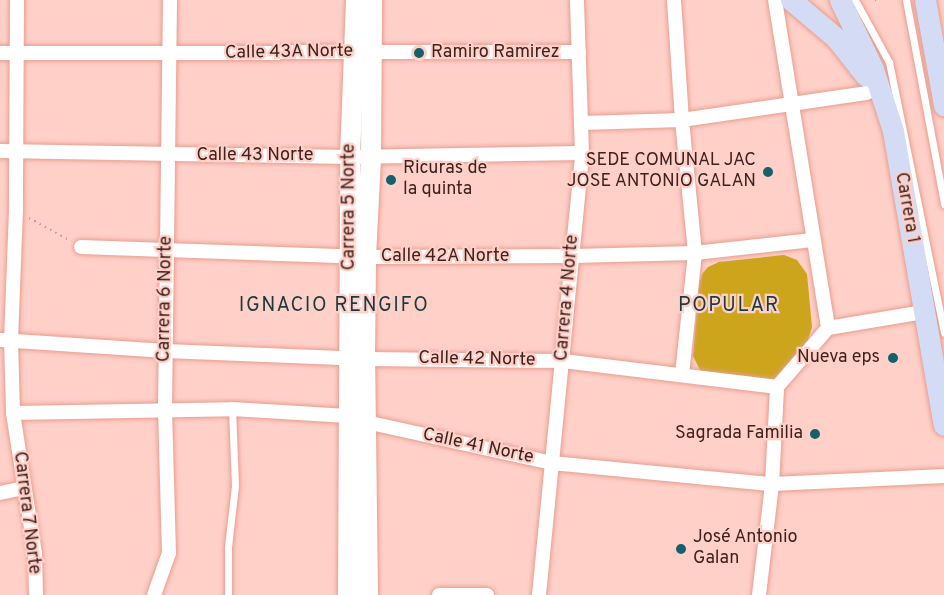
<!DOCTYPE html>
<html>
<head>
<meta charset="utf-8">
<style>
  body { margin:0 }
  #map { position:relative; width:944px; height:595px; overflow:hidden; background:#ffd0c8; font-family:Overpass,sans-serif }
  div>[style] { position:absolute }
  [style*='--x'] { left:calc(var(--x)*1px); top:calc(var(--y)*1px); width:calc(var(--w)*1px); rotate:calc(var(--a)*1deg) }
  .green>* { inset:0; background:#cca51d }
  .path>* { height:2px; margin-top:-1px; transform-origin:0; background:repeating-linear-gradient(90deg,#c49b94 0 1.5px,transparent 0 6px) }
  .roads { filter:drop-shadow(0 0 2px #e79e90) drop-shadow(0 0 2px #e79e90) }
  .lane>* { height:7px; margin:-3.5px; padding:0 3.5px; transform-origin:3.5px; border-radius:3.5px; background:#fff }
  .street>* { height:14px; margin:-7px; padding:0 7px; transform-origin:7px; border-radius:7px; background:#fff }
  .secondary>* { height:20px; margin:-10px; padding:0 10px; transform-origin:10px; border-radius:10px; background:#fff }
  .primary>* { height:21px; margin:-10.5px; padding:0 10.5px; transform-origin:10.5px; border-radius:10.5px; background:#d3dcf4 }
  .dots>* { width:16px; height:16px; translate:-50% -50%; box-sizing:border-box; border:3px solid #ffd0c8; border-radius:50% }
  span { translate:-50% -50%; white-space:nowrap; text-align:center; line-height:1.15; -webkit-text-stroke:4.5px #ffd0c8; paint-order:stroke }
  .street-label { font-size:18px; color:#3f221d }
  .poi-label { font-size:18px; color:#3f221d }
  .left { translate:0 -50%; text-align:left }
  .right { translate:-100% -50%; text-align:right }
  .neighbourhood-label { font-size:20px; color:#193b40; letter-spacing:1.5px }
</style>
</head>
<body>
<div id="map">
  <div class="green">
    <i style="clip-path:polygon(784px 255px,797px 260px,807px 274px,812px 327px,807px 343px,772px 382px,701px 372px,693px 356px,699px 285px,702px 274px,708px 267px,719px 262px)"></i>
  </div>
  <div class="path">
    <i style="--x:875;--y:0;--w:1;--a:0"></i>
    <i style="--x:29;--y:218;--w:48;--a:28.7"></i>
  </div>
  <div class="roads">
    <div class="lane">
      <i style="--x:855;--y:0;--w:71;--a:61.3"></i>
      <i style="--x:889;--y:62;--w:276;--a:78.5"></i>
      <i style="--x:906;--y:0;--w:208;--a:79.4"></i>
      <i style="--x:228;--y:595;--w:48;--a:-90"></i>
      <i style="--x:228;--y:547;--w:61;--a:-83.5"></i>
      <i style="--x:235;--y:486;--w:77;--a:-92.2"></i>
    </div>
    <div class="street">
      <i style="--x:17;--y:0;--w:210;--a:90.3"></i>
      <i style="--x:16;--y:210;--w:130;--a:92.2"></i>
      <i style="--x:11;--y:340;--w:73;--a:88.4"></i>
      <i style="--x:13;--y:413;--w:142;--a:81.1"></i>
      <i style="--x:35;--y:553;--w:42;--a:88.6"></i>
      <i style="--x:674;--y:0;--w:120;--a:86.2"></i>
      <i style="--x:682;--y:120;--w:134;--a:84.4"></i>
      <i style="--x:695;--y:253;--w:122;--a:96.1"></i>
      <i style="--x:775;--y:0;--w:332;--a:80.8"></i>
      <i style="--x:0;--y:53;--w:579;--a:-0.1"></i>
      <i style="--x:582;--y:123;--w:100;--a:-1.7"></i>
      <i style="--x:682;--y:120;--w:186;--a:-8.3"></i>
      <i style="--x:866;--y:93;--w:10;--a:-24"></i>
      <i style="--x:0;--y:151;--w:350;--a:1"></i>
      <i style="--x:350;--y:157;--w:232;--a:-1"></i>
      <i style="--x:81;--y:247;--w:285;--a:2"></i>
      <i style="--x:366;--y:257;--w:206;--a:-0.3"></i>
      <i style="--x:572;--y:256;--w:123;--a:-1.4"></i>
      <i style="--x:695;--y:253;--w:118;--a:-6.3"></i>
      <i style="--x:0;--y:340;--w:166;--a:3.8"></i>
      <i style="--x:166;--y:351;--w:199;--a:2.3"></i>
      <i style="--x:365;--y:359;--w:198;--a:0.6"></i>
      <i style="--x:563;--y:361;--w:216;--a:6.9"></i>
      <i style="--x:777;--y:387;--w:78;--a:-49.2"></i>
      <i style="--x:828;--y:328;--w:97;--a:-9.5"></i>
      <i style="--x:13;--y:413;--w:219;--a:-1"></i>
      <i style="--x:232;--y:409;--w:116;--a:3.5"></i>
      <i style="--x:348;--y:416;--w:19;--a:18"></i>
      <i style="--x:366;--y:422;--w:190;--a:12.4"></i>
      <i style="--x:552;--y:463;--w:221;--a:5.5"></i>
      <i style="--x:772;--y:484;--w:172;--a:-2.7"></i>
      <i style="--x:0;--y:493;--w:24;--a:-12"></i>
      <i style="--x:154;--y:595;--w:45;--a:-70.3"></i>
      <i style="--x:169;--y:553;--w:144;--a:-91.6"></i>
      <i style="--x:165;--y:409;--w:409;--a:-89.3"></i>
      <i style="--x:439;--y:595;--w:48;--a:0"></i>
      <i style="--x:539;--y:595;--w:444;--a:-84.4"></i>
      <i style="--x:582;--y:153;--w:153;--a:-91.9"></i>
      <i style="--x:759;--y:595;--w:112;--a:-83.3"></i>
      <i style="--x:772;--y:484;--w:97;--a:-87"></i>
    </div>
    <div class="secondary">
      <i style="--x:348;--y:595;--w:438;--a:-89.7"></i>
      <i style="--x:350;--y:157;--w:157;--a:-87.8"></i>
      <i style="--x:368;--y:595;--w:236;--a:-90.7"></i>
      <i style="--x:365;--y:359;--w:102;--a:-89.4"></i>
      <i style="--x:366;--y:257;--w:100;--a:-87.1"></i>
      <i style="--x:371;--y:157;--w:157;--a:-89.6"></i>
    </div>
    <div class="primary">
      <i style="--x:791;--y:0;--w:59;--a:40.2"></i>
      <i style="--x:836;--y:38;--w:48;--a:51.7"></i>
      <i style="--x:840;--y:0;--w:76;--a:64.4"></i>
      <i style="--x:873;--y:69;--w:65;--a:72.1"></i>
      <i style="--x:893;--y:131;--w:298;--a:80.2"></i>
      <i style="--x:925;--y:0;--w:107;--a:79.7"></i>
    </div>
  </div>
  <div class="dots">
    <i style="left:419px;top:53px;background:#14606c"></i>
    <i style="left:768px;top:172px;background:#14606c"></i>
    <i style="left:391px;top:180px;background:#14606c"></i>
    <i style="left:893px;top:358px;background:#14606c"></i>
    <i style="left:815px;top:434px;background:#14606c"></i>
    <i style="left:681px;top:549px;background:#14606c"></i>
  </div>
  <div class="street-label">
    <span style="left:289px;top:53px;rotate:-1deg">Calle 43A Norte</span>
    <span style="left:255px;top:156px">Calle 43 Norte</span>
    <span style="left:350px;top:207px;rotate:-90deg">Carrera 5 Norte</span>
    <span style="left:906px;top:208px;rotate:80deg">Carrera 1</span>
    <span style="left:445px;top:257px">Calle 42A Norte</span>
    <span style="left:568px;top:298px;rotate:-85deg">Carrera 4 Norte</span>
    <span style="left:166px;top:299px;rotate:-89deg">Carrera 6 Norte</span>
    <span style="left:477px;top:360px;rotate:1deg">Calle 42 Norte</span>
    <span style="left:478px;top:447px;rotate:12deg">Calle 41 Norte</span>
    <span style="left:26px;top:513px;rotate:83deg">Carrera 7 Norte</span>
  </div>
  <div class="poi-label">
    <span class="left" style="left:431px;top:53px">Ramiro Ramirez</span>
    <span class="right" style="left:756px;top:172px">SEDE COMUNAL JAC<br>JOSE ANTONIO GALAN</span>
    <span class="left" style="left:403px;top:180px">Ricuras de<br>la quinta</span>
    <span class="right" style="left:880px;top:358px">Nueva eps</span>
    <span class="right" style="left:803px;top:434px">Sagrada Familia</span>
    <span class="left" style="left:693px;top:549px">José Antonio<br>Galan</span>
  </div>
  <div class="neighbourhood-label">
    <span style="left:334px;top:306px">IGNACIO RENGIFO</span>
    <span style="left:729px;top:306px">POPULAR</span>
  </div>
</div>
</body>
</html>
